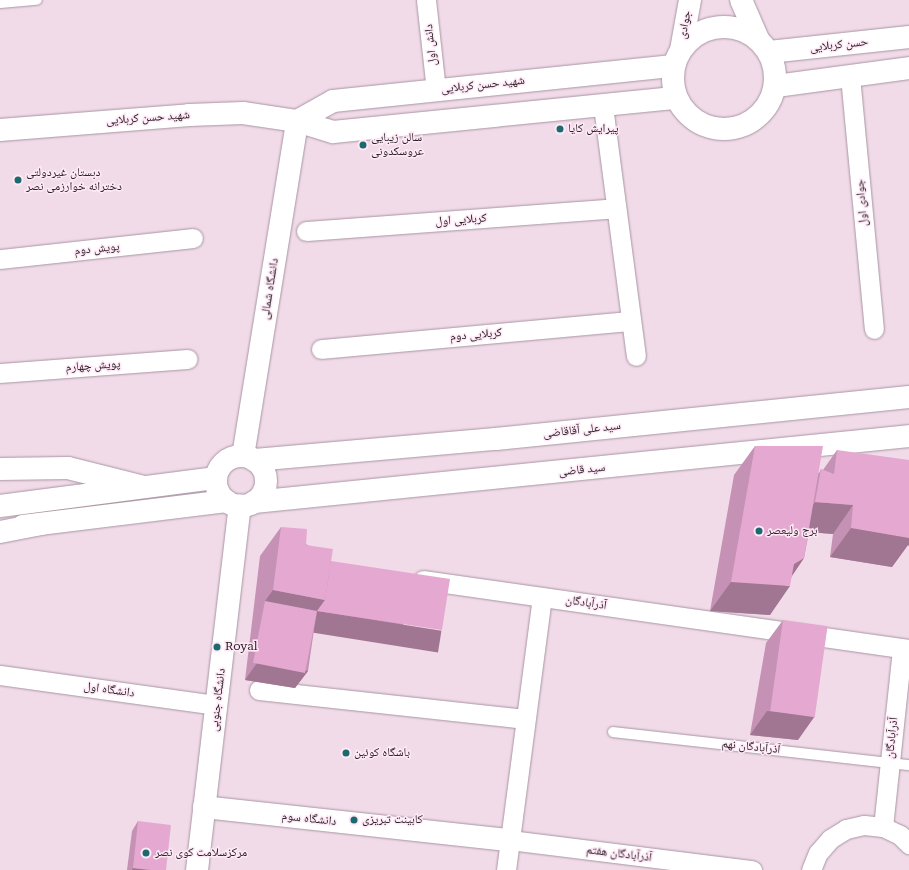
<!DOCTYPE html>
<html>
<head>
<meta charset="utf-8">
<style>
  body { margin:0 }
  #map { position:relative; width:909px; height:870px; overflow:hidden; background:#f1dbe9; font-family:"Roboto Serif","Noto Naskh Arabic",serif }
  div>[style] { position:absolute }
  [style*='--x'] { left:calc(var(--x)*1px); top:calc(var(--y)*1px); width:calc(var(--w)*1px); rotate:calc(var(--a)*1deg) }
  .roads { filter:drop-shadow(0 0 1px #a995a2) drop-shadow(0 0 1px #a995a2) }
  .lane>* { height:10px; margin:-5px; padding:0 5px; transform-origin:5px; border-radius:5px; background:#fff }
  .street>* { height:19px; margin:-9.5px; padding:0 9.5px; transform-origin:9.5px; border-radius:9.5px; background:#fff }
  .secondary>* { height:22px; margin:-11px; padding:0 11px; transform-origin:11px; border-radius:11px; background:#fff }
  .secondary>.ring { margin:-11px; padding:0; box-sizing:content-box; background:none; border:22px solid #fff; border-radius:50% }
  .primary>* { height:22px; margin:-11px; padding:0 11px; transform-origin:11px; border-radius:11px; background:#fff }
  .highway>* { height:22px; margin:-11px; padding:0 11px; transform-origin:11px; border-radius:11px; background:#fff }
  .wall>* { inset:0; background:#c591b4 }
  .shaded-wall>* { inset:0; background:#a07692; transform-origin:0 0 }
  .building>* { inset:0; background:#e5a9d1; transform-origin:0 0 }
  .dots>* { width:11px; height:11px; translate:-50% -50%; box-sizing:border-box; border:2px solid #ffe9f7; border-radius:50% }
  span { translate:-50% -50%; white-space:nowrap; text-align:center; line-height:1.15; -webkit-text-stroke:3px #ffe9f7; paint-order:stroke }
  .street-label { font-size:12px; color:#2a2227 }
  .poi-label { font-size:12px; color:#2a2227 }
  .left { translate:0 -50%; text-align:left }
</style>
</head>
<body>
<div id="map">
  <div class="roads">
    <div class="lane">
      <i style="--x:0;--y:3;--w:37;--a:-5"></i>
      <i style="--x:613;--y:732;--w:298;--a:6.4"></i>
    </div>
    <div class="street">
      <i style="--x:426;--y:0;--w:91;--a:83.7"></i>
      <i style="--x:850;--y:76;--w:254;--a:84.6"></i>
      <i style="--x:603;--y:106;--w:252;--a:82.5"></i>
      <i style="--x:306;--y:231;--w:311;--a:-4.2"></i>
      <i style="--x:0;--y:259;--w:194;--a:-6.2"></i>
      <i style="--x:321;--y:349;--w:311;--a:-5.2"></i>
      <i style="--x:0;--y:373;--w:188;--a:-4.3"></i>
      <i style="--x:423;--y:580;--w:491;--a:8.1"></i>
      <i style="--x:0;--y:675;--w:219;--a:7.9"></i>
      <i style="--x:259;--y:690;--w:268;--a:6.2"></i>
      <i style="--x:883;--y:827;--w:179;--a:-83.9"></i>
      <i style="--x:510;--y:840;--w:244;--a:7.1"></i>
      <i style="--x:506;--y:870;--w:275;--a:-82.5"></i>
      <i style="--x:811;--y:870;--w:18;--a:-68"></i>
      <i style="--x:818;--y:853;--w:18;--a:-49"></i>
      <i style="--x:830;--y:839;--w:19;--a:-32"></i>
      <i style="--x:846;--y:829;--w:18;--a:-13"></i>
      <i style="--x:864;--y:825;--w:19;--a:6"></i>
      <i style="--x:883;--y:827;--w:19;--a:25"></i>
      <i style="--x:900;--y:835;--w:13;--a:45"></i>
    </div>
    <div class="secondary">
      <i style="--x:741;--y:0;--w:43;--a:66.4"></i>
      <i class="ring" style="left:673px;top:27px;width:80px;height:80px"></i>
      <i style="--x:681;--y:50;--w:51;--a:-79.8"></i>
      <i style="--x:769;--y:52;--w:141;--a:-6.1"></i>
      <i style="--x:776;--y:86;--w:134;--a:-7.7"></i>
      <i style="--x:297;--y:121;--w:41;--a:-29.1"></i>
      <i style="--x:333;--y:101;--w:342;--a:-5.9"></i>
      <i style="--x:0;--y:130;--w:190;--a:-4.5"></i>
      <i style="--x:189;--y:115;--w:54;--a:-2.1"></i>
      <i style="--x:243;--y:113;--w:55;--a:8.4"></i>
      <i style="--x:297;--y:121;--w:38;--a:17"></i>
      <i style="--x:333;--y:132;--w:345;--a:-5.7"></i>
      <i style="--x:243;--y:456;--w:339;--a:-80.8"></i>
      <i class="ring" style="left:216px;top:456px;width:28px;height:28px"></i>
      <i style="--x:254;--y:460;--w:243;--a:-5"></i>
      <i style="--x:496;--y:439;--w:415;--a:-5.8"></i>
      <i style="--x:254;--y:502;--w:658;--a:-5.75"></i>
      <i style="--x:204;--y:807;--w:308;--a:6.2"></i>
      <i style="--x:197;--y:870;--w:367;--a:-83.3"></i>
    </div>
    <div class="primary">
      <i style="--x:0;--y:506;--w:218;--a:-7.4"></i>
      <i style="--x:23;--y:526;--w:205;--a:-7"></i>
    </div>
    <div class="highway">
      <i style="--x:0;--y:469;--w:68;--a:-0.8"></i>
      <i style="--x:68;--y:468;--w:78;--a:14"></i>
      <i style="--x:0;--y:532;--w:42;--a:-11"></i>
    </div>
  </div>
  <div class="wall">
    <i style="clip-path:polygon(755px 446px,819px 473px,821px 469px,823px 470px,837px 450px,908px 545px,892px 567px,830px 557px,833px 534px,809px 532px,804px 558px,792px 576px,770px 615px,710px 611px,734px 475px)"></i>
    <i style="clip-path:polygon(281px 527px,331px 561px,430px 648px,314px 630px,308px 671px,295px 688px,245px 680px,260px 556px)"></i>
    <i style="clip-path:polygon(783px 620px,798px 740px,750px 735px,766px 643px)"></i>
    <i style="clip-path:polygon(138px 821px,166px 870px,127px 870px,132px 831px)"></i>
  </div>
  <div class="shaded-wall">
    <i style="clip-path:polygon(815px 502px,853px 505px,833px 534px,795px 531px)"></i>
    <i style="clip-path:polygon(909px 526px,909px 546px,908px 545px,892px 567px,830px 557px,851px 528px)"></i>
    <i style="clip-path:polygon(804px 558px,785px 586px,790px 586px,770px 615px,710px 611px,731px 582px,794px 564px)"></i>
    <i style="clip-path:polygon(273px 590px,325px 600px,305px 629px,265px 601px)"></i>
    <i style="left:317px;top:611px;width:126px;height:22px;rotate:9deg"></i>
    <i style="clip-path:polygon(257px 663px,308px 671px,295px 688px,245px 680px)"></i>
    <i style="clip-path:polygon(767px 711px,815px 716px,798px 740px,750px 735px)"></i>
    <i style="clip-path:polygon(133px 868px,151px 870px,132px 870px)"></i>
  </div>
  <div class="building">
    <i style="clip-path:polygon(755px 446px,823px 446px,804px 558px,794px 564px,790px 586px,731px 582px)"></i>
    <i style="clip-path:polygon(837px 450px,909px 460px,909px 538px,851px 528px,853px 505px,815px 502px,821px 469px,834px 474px)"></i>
    <i style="clip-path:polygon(281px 527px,307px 529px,306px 545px,333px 549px,325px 600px,273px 590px)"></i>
    <i style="clip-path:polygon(331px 561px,450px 579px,442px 630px,317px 611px,325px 600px)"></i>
    <i style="left:265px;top:601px;width:53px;height:63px;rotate:11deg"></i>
    <i style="left:783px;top:620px;width:45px;height:92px;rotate:8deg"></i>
    <i style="clip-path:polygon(138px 821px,171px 825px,166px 870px,151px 870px,133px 868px)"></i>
  </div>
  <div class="dots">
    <i style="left:560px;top:129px;background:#1d6a6e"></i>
    <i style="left:363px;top:145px;background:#1d6a6e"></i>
    <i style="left:18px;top:180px;background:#1d6a6e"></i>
    <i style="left:759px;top:531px;background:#1d6a6e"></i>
    <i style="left:217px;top:647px;background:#1d6a6e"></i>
    <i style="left:346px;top:753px;background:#1d6a6e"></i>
    <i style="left:354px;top:820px;background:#1d6a6e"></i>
    <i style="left:146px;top:853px;background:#1d6a6e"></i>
  </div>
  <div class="street-label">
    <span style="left:685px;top:25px;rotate:-79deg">جوادی</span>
    <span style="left:431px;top:45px;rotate:-96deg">دانش اول</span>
    <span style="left:839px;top:45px;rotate:-6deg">حسن کربلایی</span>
    <span style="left:483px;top:85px;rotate:-6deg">شهید حسن کربلایی</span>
    <span style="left:148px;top:118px;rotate:-4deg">شهید حسن کربلایی</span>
    <span style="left:862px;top:203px;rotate:-95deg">جوادی اول</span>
    <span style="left:461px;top:220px;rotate:-4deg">کربلایی اول</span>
    <span style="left:97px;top:249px;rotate:-6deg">پویش دوم</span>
    <span style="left:270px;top:289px;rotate:-81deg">دانشگاه شمالی</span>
    <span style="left:476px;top:335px;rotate:-5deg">کربلایی دوم</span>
    <span style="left:93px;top:366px;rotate:-4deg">پویش چهارم</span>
    <span style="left:582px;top:430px;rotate:-6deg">سید علی آقاقاضی</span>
    <span style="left:582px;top:470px;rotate:-6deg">سید قاضی</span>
    <span style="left:586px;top:603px;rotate:8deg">آذرآبادگان</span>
    <span style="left:109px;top:690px;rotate:8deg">دانشگاه اول</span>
    <span style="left:218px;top:700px;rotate:-83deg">دانشگاه جنوبی</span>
    <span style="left:892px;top:738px;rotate:-84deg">آذرآبادگان</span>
    <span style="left:751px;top:747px;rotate:6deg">آذرآبادگان نهم</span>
    <span style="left:309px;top:819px;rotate:6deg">دانشگاه سوم</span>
    <span style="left:619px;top:854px;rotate:7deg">آذرآبادگان هفتم</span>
  </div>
  <div class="poi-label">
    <span class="left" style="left:568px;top:129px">پیرایش کایا</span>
    <span class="left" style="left:371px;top:145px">سالن زیبایی<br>عروسکدونی</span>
    <span class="left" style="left:26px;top:180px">دبستان غیردولتی<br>دخترانه خوارزمی نصر</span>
    <span class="left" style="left:767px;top:531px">برج ولیعصر</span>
    <span class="left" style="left:225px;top:647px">Royal</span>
    <span class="left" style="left:354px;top:753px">باشگاه کوئین</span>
    <span class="left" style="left:362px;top:820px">کابینت تبریزی</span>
    <span class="left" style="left:155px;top:853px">مرکزسلامت کوی نصر</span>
  </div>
</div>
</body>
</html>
